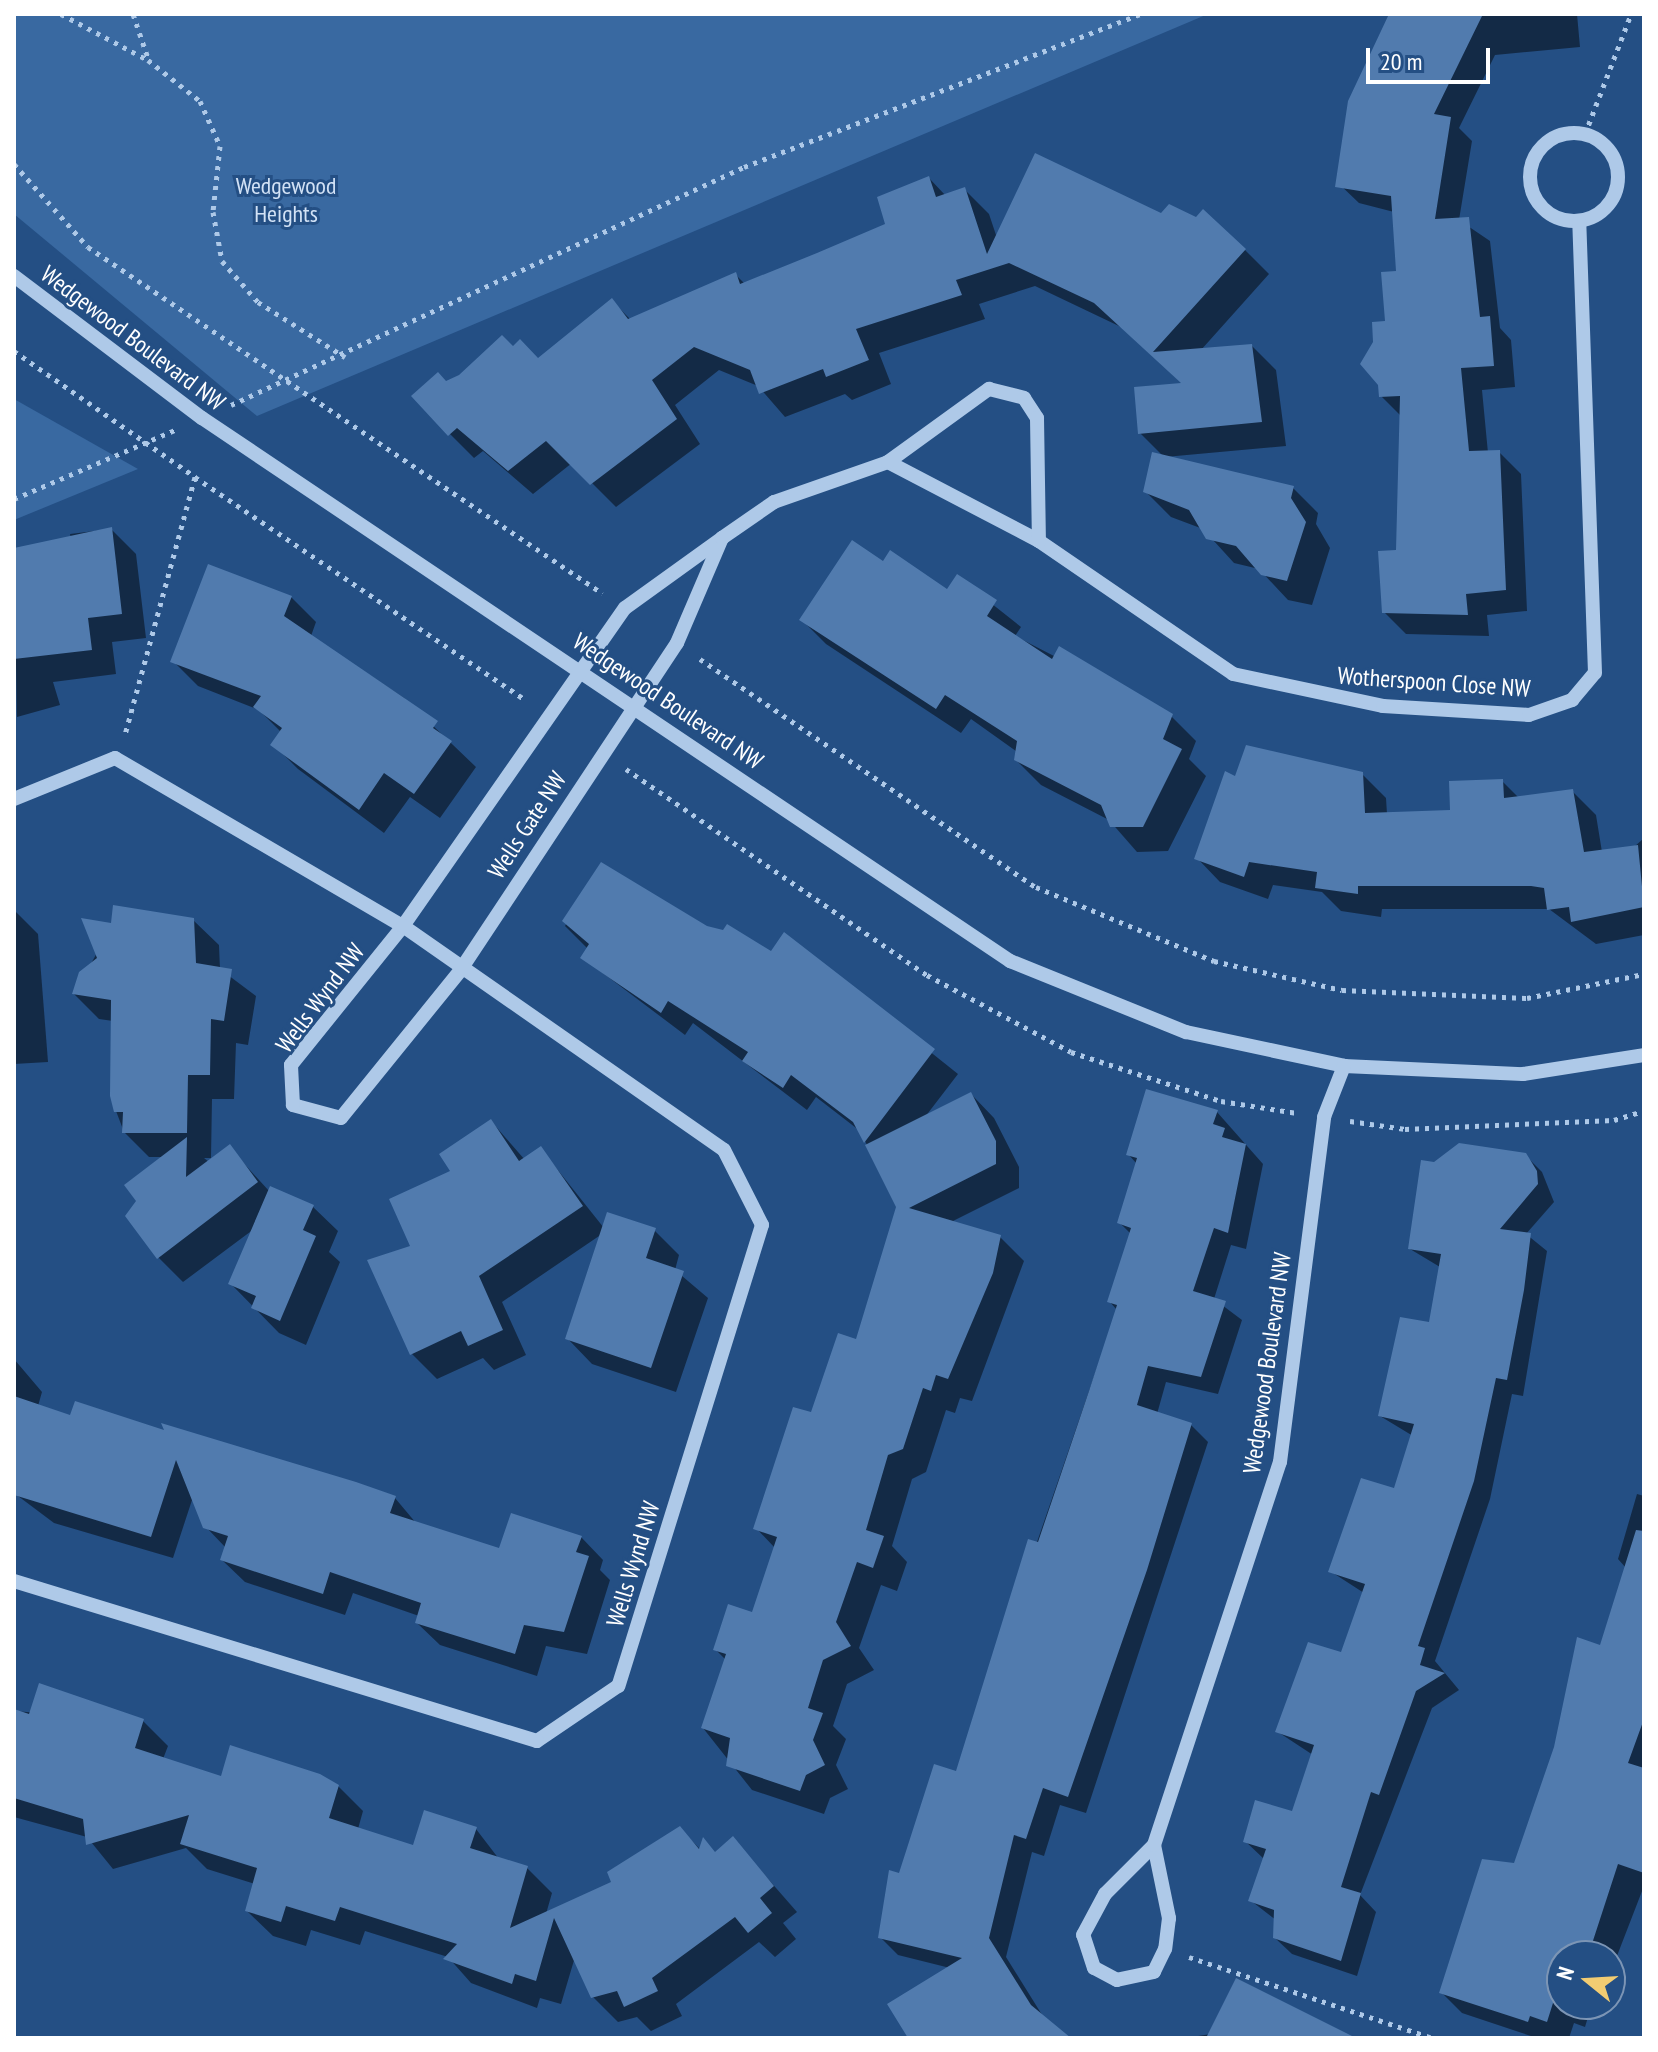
<!DOCTYPE html>
<html>
<head>
<meta charset="utf-8">
<style>
  body { margin:0 }
  #map { position:relative; width:1658px; height:2052px; overflow:hidden; background:#244f84; font-family:"PT Sans Narrow",sans-serif }
  div>[style] { position:absolute }
  [style*='--x'] { left:calc(var(--x)*1px); top:calc(var(--y)*1px); width:calc(var(--w)*1px); rotate:calc(var(--a)*1deg) }
  .green>* { inset:0; background:#3969a1 }
  .shadow>* { inset:0; background:#0007 }
  .building>* { inset:0; background:#517bae }
  .path>* { height:5px; margin-top:-2.5px; transform-origin:0; background:repeating-linear-gradient(90deg,#aec9e8 0 4px,transparent 0 10px) }
  .minor>* { height:14px; margin:-7px; padding:0 7px; transform-origin:7px; border-radius:7px; background:#aec9e8 }
  .minor>.ring { margin:-7px; padding:0; box-sizing:content-box; background:none; border:14px solid #aec9e8; border-radius:50% }
  span { translate:-50% -50%; white-space:nowrap; text-align:center; line-height:1.15; -webkit-text-stroke:6px #244f84; paint-order:stroke }
  .park-label { font-size:24px; color:#d2e2f6 }
  .street-label { font-size:24px; color:#fff }
  .frame { position:absolute; inset:0; border:16px solid #fff; pointer-events:none }
  .north { position:absolute; left:1546px; top:1940px; width:80px; height:80px; box-sizing:border-box; background:#244f84; border:2px solid #7c95b5; border-radius:50%; rotate:288deg; font-size:22px; font-weight:700; line-height:32px; text-align:center; color:#fff }
  .north::after { content:''; display:block; margin:auto; width:28px; height:36px; background:#f2cc72; clip-path:polygon(50% 0,100% 100%,50% 72%,0 100%) }
  .scale { position:absolute; left:1366px; top:48px; width:124px; height:36px; box-sizing:border-box; border:4px solid #fff; border-top:0; padding-left:10px; font-size:24px; line-height:28px; white-space:nowrap; color:#fff; -webkit-text-stroke:6px #244f84; paint-order:stroke }
</style>
</head>
<body>
<div id="map">
  <div class="green">
    <i style="clip-path:polygon(14px 14px,1208px 14px,257px 416px,14px 214px)"></i>
    <i style="clip-path:polygon(14px 399px,138px 469px,14px 520px)"></i>
  </div>
  <div class="shadow">
    <i style="clip-path:polygon(1391px 14px,1577px 14px,1580px 47px,1495px 55px,1459px 128px,1472px 141px,1459px 220px,1490px 241px,1500px 328px,1511px 340px,1515px 387px,1482px 390px,1488px 453px,1499px 452px,1521px 474px,1527px 611px,1487px 615px,1489px 636px,1406px 634px,1384px 612px,1398px 552px,1402px 417px,1381px 396px,1398px 273px,1394px 212px,1359px 203px,1337px 182px)"></i>
    <i style="clip-path:polygon(929px 178px,946px 196px,965px 190px,989px 214px,997px 238px,1162px 215px,1245px 250px,1269px 274px,1201px 350px,1252px 346px,1276px 370px,1286px 446px,1165px 457px,1293px 488px,1318px 513px,1316px 524px,1330px 548px,1312px 605px,1288px 600px,1259px 569px,1234px 563px,1203px 529px,1171px 517px,1145px 491px,1165px 458px,1140px 433px,1183px 384px,1121px 327px,1035px 286px,979px 304px,985px 319px,879px 353px,891px 384px,852px 400px,845px 394px,785px 417px,758px 386px,719px 370px,675px 405px,700px 444px,616px 507px,572px 463px,533px 494px,483px 451px,474px 458px,450px 434px,447px 384px,513px 349px,538px 360px,612px 301px,631px 320px,735px 274px,745px 284px,888px 225px)"></i>
    <i style="clip-path:polygon(111px 529px,136px 554px,146px 638px,112px 642px,116px 674px,53px 682px,60px 705px,17px 717px,14px 556px,72px 543px,70px 534px)"></i>
    <i style="clip-path:polygon(884px 563px,948px 591px,958px 577px,1021px 627px,1015px 636px,1171px 716px,1196px 741px,1189px 759px,1206px 776px,1168px 851px,1137px 852px,1109px 820px,1041px 785px,1016px 760px,1020px 754px,971px 719px,961px 733px,826px 644px,801px 619px)"></i>
    <i style="clip-path:polygon(291px 597px,316px 622px,311px 636px,404px 698px,476px 767px,440px 818px,410px 797px,384px 833px,298px 769px,273px 744px,281px 732px,259px 710px,198px 686px,173px 661px)"></i>
    <i style="clip-path:polygon(1362px 774px,1386px 798px,1387px 814px,1452px 812px,1502px 781px,1519px 798px,1572px 791px,1596px 815px,1602px 852px,1634px 847px,1644px 838px,1644px 935px,1596px 944px,1549px 909px,1382px 909px,1381px 917px,1341px 911px,1322px 892px,1273px 885px,1268px 899px,1220px 882px,1197px 858px,1236px 779px)"></i>
    <i style="clip-path:polygon(602px 864px,706px 928px,771px 954px,784px 935px,958px 1074px,925px 1117px,971px 1094px,994px 1118px,1019px 1167px,1019px 1188px,951px 1222px,1000px 1237px,1024px 1261px,972px 1401px,960px 1398px,955px 1413px,946px 1410px,926px 1472px,912px 1479px,892px 1546px,907px 1562px,897px 1591px,881px 1585px,859px 1648px,874px 1670px,847px 1684px,833px 1726px,846px 1739px,836px 1765px,848px 1789px,830px 1798px,824px 1814px,752px 1790px,703px 1728px,726px 1660px,716px 1650px,754px 1615px,775px 1548px,756px 1528px,858px 1341px,898px 1207px,860px 1131px,816px 1097px,807px 1110px,693px 1023px,685px 1035px,583px 958px,588px 949px,565px 926px)"></i>
    <i style="clip-path:polygon(14px 910px,38px 934px,48px 1062px,14px 1064px)"></i>
    <i style="clip-path:polygon(193px 920px,219px 945px,220px 969px,256px 996px,248px 1045px,236px 1043px,234px 1099px,212px 1099px,211px 1158px,204px 1158px,209px 1162px,229px 1147px,270px 1192px,312px 1206px,338px 1231px,329px 1252px,340px 1262px,306px 1345px,279px 1333px,230px 1283px,254px 1229px,183px 1282px,158px 1257px,138px 1201px,163px 1157px,149px 1157px,124px 1132px,116px 1111px,113px 1021px,99px 1019px,74px 994px,112px 926px)"></i>
    <i style="clip-path:polygon(1217px 1112px,1263px 1164px,1246px 1249px,1231px 1245px,1214px 1299px,1242px 1320px,1218px 1394px,1166px 1382px,1157px 1414px,1191px 1425px,1208px 1442px,1086px 1813px,1060px 1805px,1044px 1856px,1032px 1852px,1006px 1957px,1044px 2018px,1068px 2038px,910px 2038px,950px 1968px,898px 1955px,880px 1937px,890px 1873px,900px 1875px,957px 1774px,1117px 1310px,1109px 1301px,1131px 1234px,1120px 1223px,1137px 1164px,1128px 1154px)"></i>
    <i style="clip-path:polygon(491px 1121px,525px 1160px,541px 1149px,604px 1228px,654px 1230px,679px 1255px,675px 1270px,708px 1298px,676px 1392px,592px 1364px,567px 1338px,602px 1234px,502px 1302px,526px 1355px,494px 1370px,483px 1358px,437px 1379px,412px 1354px,413px 1248px,453px 1172px)"></i>
    <i style="clip-path:polygon(1525px 1155px,1542px 1172px,1554px 1202px,1526px 1234px,1547px 1251px,1523px 1396px,1512px 1394px,1490px 1499px,1435px 1661px,1459px 1690px,1432px 1708px,1360px 1895px,1376px 1912px,1357px 1976px,1292px 1954px,1275px 1938px,1276px 1920px,1250px 1900px,1264px 1859px,1245px 1841px,1294px 1814px,1313px 1755px,1278px 1732px,1342px 1655px,1364px 1593px,1330px 1571px,1395px 1491px,1413px 1436px,1380px 1416px,1430px 1324px,1440px 1267px,1410px 1249px,1434px 1164px)"></i>
    <i style="clip-path:polygon(14px 1359px,42px 1392px,38px 1406px,71px 1417px,167px 1433px,395px 1498px,416px 1523px,501px 1551px,581px 1537px,603px 1560px,600px 1570px,610px 1580px,587px 1654px,546px 1646px,537px 1676px,440px 1645px,417px 1623px,419px 1616px,353px 1593px,345px 1615px,245px 1582px,222px 1560px,226px 1548px,205px 1526px,193px 1497px,173px 1558px,54px 1523px,14px 1493px)"></i>
    <i style="clip-path:polygon(1637px 1494px,1644px 1496px,1644px 1886px,1610px 1974px,1610px 1956px,1562px 1956px,1562px 2004px,1592px 2004px,1585px 2027px,1574px 2023px,1569px 2038px,1537px 2038px,1462px 2013px,1441px 1992px,1515px 1866px,1602px 1647px,1626px 1568px,1618px 1559px)"></i>
    <i style="clip-path:polygon(14px 1711px,143px 1721px,168px 1746px,163px 1759px,222px 1778px,338px 1786px,363px 1811px,358px 1829px,414px 1847px,476px 1829px,499px 1859px,527px 1868px,552px 1893px,546px 1914px,614px 1883px,680px 1829px,701px 1850px,716px 1853px,733px 1839px,797px 1912px,783px 1923px,796px 1939px,775px 1957px,759px 1942px,676px 2004px,682px 2016px,651px 2031px,637px 2017px,618px 2022px,593px 1997px,575px 1957px,561px 2004px,540px 1998px,537px 2008px,471px 1983px,448px 1957px,365px 1931px,360px 1945px,311px 1930px,306px 1946px,273px 1936px,247px 1911px,255px 1884px,207px 1869px,186px 1848px,113px 1869px,87px 1837px,14px 1817px)"></i>
    <i style="clip-path:polygon(1211px 2034px,1341px 2038px,1185px 2038px)"></i>
  </div>
  <div class="building">
    <i style="clip-path:polygon(1389px 14px,1483px 14px,1434px 114px,1451px 117px,1435px 219px,1469px 217px,1480px 317px,1490px 316px,1494px 366px,1461px 368px,1469px 451px,1500px 450px,1506px 590px,1466px 594px,1468px 615px,1382px 613px,1378px 551px,1396px 550px,1400px 396px,1379px 397px,1378px 385px,1360px 364px,1373px 342px,1372px 322px,1385px 321px,1381px 272px,1396px 271px,1391px 196px,1335px 187px,1348px 101px)"></i>
    <i style="clip-path:polygon(1035px 153px,1161px 213px,1169px 204px,1196px 217px,1203px 209px,1246px 249px,1153px 352px,1252px 344px,1262px 422px,1138px 434px,1134px 387px,1181px 383px,1094px 303px,1009px 263px,956px 280px,962px 295px,856px 329px,869px 360px,826px 377px,823px 369px,759px 394px,750px 370px,694px 347px,652px 380px,677px 419px,590px 485px,546px 441px,508px 471px,457px 428px,448px 436px,411px 396px,438px 372px,446px 381px,459px 375px,502px 335px,513px 346px,520px 339px,538px 358px,612px 298px,628px 319px,736px 272px,740px 284px,817px 253px,885px 224px,877px 197px,929px 176px,936px 197px,965px 187px,987px 254px)"></i>
    <i style="clip-path:polygon(1152px 452px,1294px 486px,1291px 498px,1306px 522px,1287px 581px,1261px 575px,1236px 546px,1206px 539px,1189px 510px,1143px 492px)"></i>
    <i style="clip-path:polygon(112px 527px,122px 614px,88px 618px,92px 650px,14px 659px,14px 548px)"></i>
    <i style="clip-path:polygon(852px 540px,883px 561px,890px 550px,947px 589px,957px 574px,997px 600px,987px 616px,1052px 659px,1059px 646px,1173px 714px,1163px 739px,1182px 749px,1143px 827px,1110px 827px,1101px 805px,1014px 760px,1017px 741px,945px 695px,936px 709px,799px 620px)"></i>
    <i style="clip-path:polygon(208px 564px,292px 596px,284px 616px,438px 721px,433px 728px,452px 741px,414px 794px,384px 773px,359px 810px,270px 745px,282px 728px,253px 707px,261px 696px,170px 662px)"></i>
    <i style="clip-path:polygon(1246px 745px,1363px 772px,1365px 813px,1450px 810px,1449px 781px,1503px 779px,1504px 798px,1573px 789px,1584px 852px,1638px 845px,1644px 907px,1571px 922px,1569px 907px,1547px 910px,1544px 888px,1531px 886px,1358px 886px,1358px 894px,1315px 888px,1317px 872px,1249px 862px,1244px 877px,1194px 859px,1225px 771px,1235px 776px)"></i>
    <i style="clip-path:polygon(601px 862px,707px 926px,723px 930px,727px 924px,771px 951px,784px 932px,935px 1049px,864px 1143px,853px 1122px,791px 1075px,783px 1088px,742px 1061px,748px 1052px,668px 1001px,661px 1013px,580px 958px,589px 944px,562px 921px)"></i>
    <i style="clip-path:polygon(113px 905px,194px 918px,196px 963px,232px 969px,224px 1021px,211px 1019px,210px 1075px,188px 1075px,187px 1133px,122px 1133px,123px 1112px,114px 1112px,110px 1096px,111px 1000px,72px 994px,79px 972px,97px 958px,81px 918px,111px 923px)"></i>
    <i style="clip-path:polygon(1146px 1089px,1218px 1110px,1213px 1124px,1225px 1128px,1222px 1137px,1246px 1144px,1228px 1233px,1214px 1228px,1193px 1291px,1226px 1301px,1201px 1377px,1148px 1366px,1137px 1405px,1192px 1423px,1147px 1570px,1068px 1797px,1043px 1788px,1026px 1839px,1014px 1835px,989px 1938px,1031px 2005px,1071px 2038px,908px 2038px,887px 2004px,962px 1958px,878px 1938px,889px 1870px,899px 1873px,934px 1764px,956px 1771px,1028px 1539px,1038px 1542px,1089px 1391px,1117px 1305px,1107px 1302px,1131px 1228px,1117px 1223px,1137px 1158px,1126px 1155px)"></i>
    <i style="clip-path:polygon(971px 1092px,996px 1141px,996px 1164px,909px 1208px,1001px 1235px,993px 1273px,948px 1379px,936px 1375px,931px 1391px,923px 1388px,903px 1449px,888px 1455px,866px 1530px,884px 1536px,873px 1568px,857px 1562px,836px 1622px,851px 1646px,823px 1660px,808px 1708px,823px 1713px,813px 1740px,825px 1765px,806px 1775px,800px 1791px,726px 1766px,730px 1738px,701px 1728px,726px 1654px,713px 1650px,728px 1604px,752px 1612px,777px 1537px,753px 1529px,793px 1407px,811px 1412px,838px 1333px,856px 1339px,896px 1207px,865px 1145px)"></i>
    <i style="clip-path:polygon(491px 1119px,519px 1161px,541px 1146px,583px 1206px,479px 1276px,503px 1330px,468px 1346px,461px 1331px,410px 1355px,367px 1260px,410px 1246px,389px 1199px,450px 1171px,439px 1154px)"></i>
    <i style="clip-path:polygon(187px 1137px,186px 1177px,230px 1144px,258px 1182px,157px 1259px,125px 1216px,136px 1201px,124px 1185px)"></i>
    <i style="clip-path:polygon(1459px 1143px,1526px 1153px,1537px 1171px,1538px 1184px,1500px 1229px,1531px 1233px,1524px 1290px,1507px 1380px,1496px 1378px,1474px 1481px,1418px 1646px,1425px 1648px,1420px 1665px,1445px 1673px,1416px 1691px,1379px 1795px,1371px 1792px,1341px 1887px,1361px 1893px,1341px 1961px,1273px 1938px,1274px 1910px,1248px 1901px,1266px 1849px,1243px 1842px,1255px 1800px,1292px 1811px,1314px 1745px,1275px 1732px,1308px 1642px,1341px 1652px,1365px 1584px,1328px 1572px,1361px 1478px,1394px 1488px,1414px 1424px,1378px 1416px,1400px 1317px,1429px 1322px,1441px 1254px,1408px 1249px,1421px 1160px,1434px 1162px)"></i>
    <i style="clip-path:polygon(270px 1186px,314px 1205px,303px 1230px,316px 1236px,280px 1321px,251px 1308px,256px 1296px,228px 1284px)"></i>
    <i style="clip-path:polygon(607px 1212px,656px 1228px,646px 1258px,684px 1271px,651px 1368px,565px 1339px)"></i>
    <i style="clip-path:polygon(14px 1396px,70px 1415px,75px 1401px,164px 1430px,161px 1423px,356px 1482px,396px 1496px,390px 1513px,499px 1548px,511px 1513px,582px 1536px,576px 1552px,589px 1556px,564px 1632px,524px 1625px,515px 1654px,415px 1623px,421px 1603px,330px 1572px,323px 1594px,220px 1560px,228px 1536px,203px 1528px,176px 1460px,151px 1537px,14px 1495px)"></i>
    <i style="clip-path:polygon(1636px 1530px,1644px 1531px,1644px 1719px,1628px 1763px,1644px 1768px,1644px 1873px,1618px 1864px,1588px 1956px,1562px 1956px,1564px 2007px,1553px 2003px,1547px 2022px,1530px 2016px,1528px 2022px,1439px 1993px,1482px 1859px,1514px 1863px,1554px 1747px,1577px 1637px,1600px 1645px)"></i>
    <i style="clip-path:polygon(39px 1683px,144px 1719px,135px 1748px,221px 1776px,230px 1745px,320px 1774px,339px 1785px,329px 1818px,413px 1845px,424px 1810px,477px 1827px,470px 1848px,528px 1866px,510px 1928px,611px 1882px,607px 1872px,680px 1826px,699px 1849px,703px 1837px,715px 1852px,733px 1836px,774px 1886px,760px 1898px,772px 1913px,748px 1933px,735px 1917px,652px 1978px,658px 1991px,624px 2007px,617px 1991px,591px 1998px,554px 1918px,536px 1981px,515px 1974px,512px 1984px,443px 1959px,457px 1944px,340px 1907px,335px 1921px,286px 1906px,281px 1922px,245px 1911px,257px 1868px,180px 1844px,189px 1815px,86px 1845px,83px 1819px,14px 1798px,14px 1709px,29px 1714px)"></i>
    <i style="clip-path:polygon(1236px 1978px,1356px 2038px,1206px 2038px)"></i>
  </div>
  <div class="path">
    <i style="--x:61;--y:14;--w:98;--a:27.9"></i>
    <i style="--x:148;--y:60;--w:66;--a:38.3"></i>
    <i style="--x:200;--y:101;--w:49;--a:66"></i>
    <i style="--x:220;--y:146;--w:66;--a:96.1"></i>
    <i style="--x:213;--y:212;--w:50;--a:79.6"></i>
    <i style="--x:222;--y:261;--w:55;--a:48.7"></i>
    <i style="--x:258;--y:302;--w:103;--a:32.3"></i>
    <i style="--x:133;--y:14;--w:46;--a:71.2"></i>
    <i style="--x:1585;--y:134;--w:129;--a:-69"></i>
    <i style="--x:14;--y:164;--w:111;--a:48.3"></i>
    <i style="--x:88;--y:247;--w:620;--a:33.95"></i>
    <i style="--x:14;--y:351;--w:221;--a:34.8"></i>
    <i style="--x:195;--y:477;--w:267;--a:105.2"></i>
    <i style="--x:231;--y:405;--w:566;--a:-24.89"></i>
    <i style="--x:744;--y:167;--w:425;--a:-21.1"></i>
    <i style="--x:195;--y:477;--w:399;--a:34"></i>
    <i style="--x:14;--y:499;--w:175;--a:-23.2"></i>
    <i style="--x:700;--y:659;--w:406;--a:34.2"></i>
    <i style="--x:1036;--y:887;--w:193;--a:22.6"></i>
    <i style="--x:1214;--y:961;--w:131;--a:12.8"></i>
    <i style="--x:1342;--y:990;--w:185;--a:2.5"></i>
    <i style="--x:1527;--y:998;--w:119;--a:-11.6"></i>
    <i style="--x:626;--y:769;--w:365;--a:34.4"></i>
    <i style="--x:927;--y:975;--w:163;--a:28.1"></i>
    <i style="--x:1071;--y:1052;--w:158;--a:18.1"></i>
    <i style="--x:1221;--y:1101;--w:77;--a:9"></i>
    <i style="--x:1350;--y:1121;--w:56;--a:8.3"></i>
    <i style="--x:1405;--y:1129;--w:209;--a:-2.5"></i>
    <i style="--x:1614;--y:1120;--w:31;--a:-17"></i>
    <i style="--x:1189;--y:1957;--w:257;--a:18.4"></i>
  </div>
  <div class="minor">
    <i class="ring" style="left:1530px;top:133px;width:74px;height:74px"></i>
    <i style="--x:14;--y:276;--w:236;--a:37.1"></i>
    <i style="--x:202;--y:418;--w:974;--a:33.9"></i>
    <i style="--x:1010;--y:961;--w:190;--a:22"></i>
    <i style="--x:1186;--y:1032;--w:162;--a:12.1"></i>
    <i style="--x:1344;--y:1066;--w:179;--a:2.6"></i>
    <i style="--x:1523;--y:1074;--w:122;--a:-8.9"></i>
    <i style="--x:888;--y:462;--w:170;--a:27.6"></i>
    <i style="--x:1039;--y:541;--w:235;--a:34.4"></i>
    <i style="--x:1233;--y:674;--w:153;--a:12"></i>
    <i style="--x:1383;--y:706;--w:146;--a:3.5"></i>
    <i style="--x:1529;--y:715;--w:46;--a:-19.2"></i>
    <i style="--x:1572;--y:700;--w:35;--a:-50"></i>
    <i style="--x:1595;--y:673;--w:452;--a:-92"></i>
    <i style="--x:722;--y:538;--w:114;--a:113.2"></i>
    <i style="--x:677;--y:643;--w:393;--a:123.5"></i>
    <i style="--x:460;--y:971;--w:189;--a:129"></i>
    <i style="--x:341;--y:1118;--w:50;--a:-164.8"></i>
    <i style="--x:293;--y:1105;--w:40;--a:-92.9"></i>
    <i style="--x:291;--y:1065;--w:179;--a:-51.1"></i>
    <i style="--x:403;--y:926;--w:388;--a:-55.1"></i>
    <i style="--x:625;--y:608;--w:120;--a:-35.8"></i>
    <i style="--x:722;--y:538;--w:63;--a:-34.7"></i>
    <i style="--x:774;--y:502;--w:121;--a:-19.3"></i>
    <i style="--x:888;--y:462;--w:125;--a:-35.9"></i>
    <i style="--x:989;--y:389;--w:36;--a:14"></i>
    <i style="--x:1024;--y:398;--w:24;--a:57"></i>
    <i style="--x:1037;--y:418;--w:123;--a:89.1"></i>
    <i style="--x:14;--y:799;--w:109;--a:-22.1"></i>
    <i style="--x:115;--y:758;--w:333;--a:30.3"></i>
    <i style="--x:403;--y:926;--w:391;--a:34.9"></i>
    <i style="--x:724;--y:1150;--w:84;--a:63.1"></i>
    <i style="--x:762;--y:1225;--w:483;--a:107.3"></i>
    <i style="--x:618;--y:1686;--w:98;--a:145.8"></i>
    <i style="--x:537;--y:1741;--w:547;--a:-162.99"></i>
    <i style="--x:1154;--y:1845;--w:75;--a:78.4"></i>
    <i style="--x:1169;--y:1918;--w:31;--a:97"></i>
    <i style="--x:1165;--y:1949;--w:25;--a:116"></i>
    <i style="--x:1154;--y:1972;--w:38;--a:168"></i>
    <i style="--x:1117;--y:1980;--w:26;--a:-152"></i>
    <i style="--x:1094;--y:1968;--w:35;--a:-108"></i>
    <i style="--x:1083;--y:1935;--w:47;--a:-61.8"></i>
    <i style="--x:1105;--y:1894;--w:69;--a:-45"></i>
    <i style="--x:1154;--y:1845;--w:403;--a:-71.8"></i>
    <i style="--x:1280;--y:1462;--w:348;--a:-82.7"></i>
    <i style="--x:1324;--y:1117;--w:55;--a:-68.6"></i>
  </div>
  <div class="park-label">
    <span style="left:286px;top:200px">Wedgewood<br>Heights</span>
  </div>
  <div class="street-label">
    <span style="left:133px;top:338px;rotate:37deg">Wedgewood Boulevard NW</span>
    <span style="left:1434px;top:682px;rotate:4deg">Wotherspoon Close NW</span>
    <span style="left:668px;top:701px;rotate:34deg">Wedgewood Boulevard NW</span>
    <span style="left:527px;top:825px;rotate:-57deg">Wells Gate NW</span>
    <span style="left:320px;top:998px;rotate:-53deg">Wells Wynd NW</span>
    <span style="left:1267px;top:1363px;rotate:-82deg">Wedgewood Boulevard NW</span>
    <span style="left:633px;top:1564px;rotate:-73deg">Wells Wynd NW</span>
  </div>
  <div class="frame"></div>
  <div class="north">N</div>
  <div class="scale">20 m</div>
</div>
</body>
</html>
